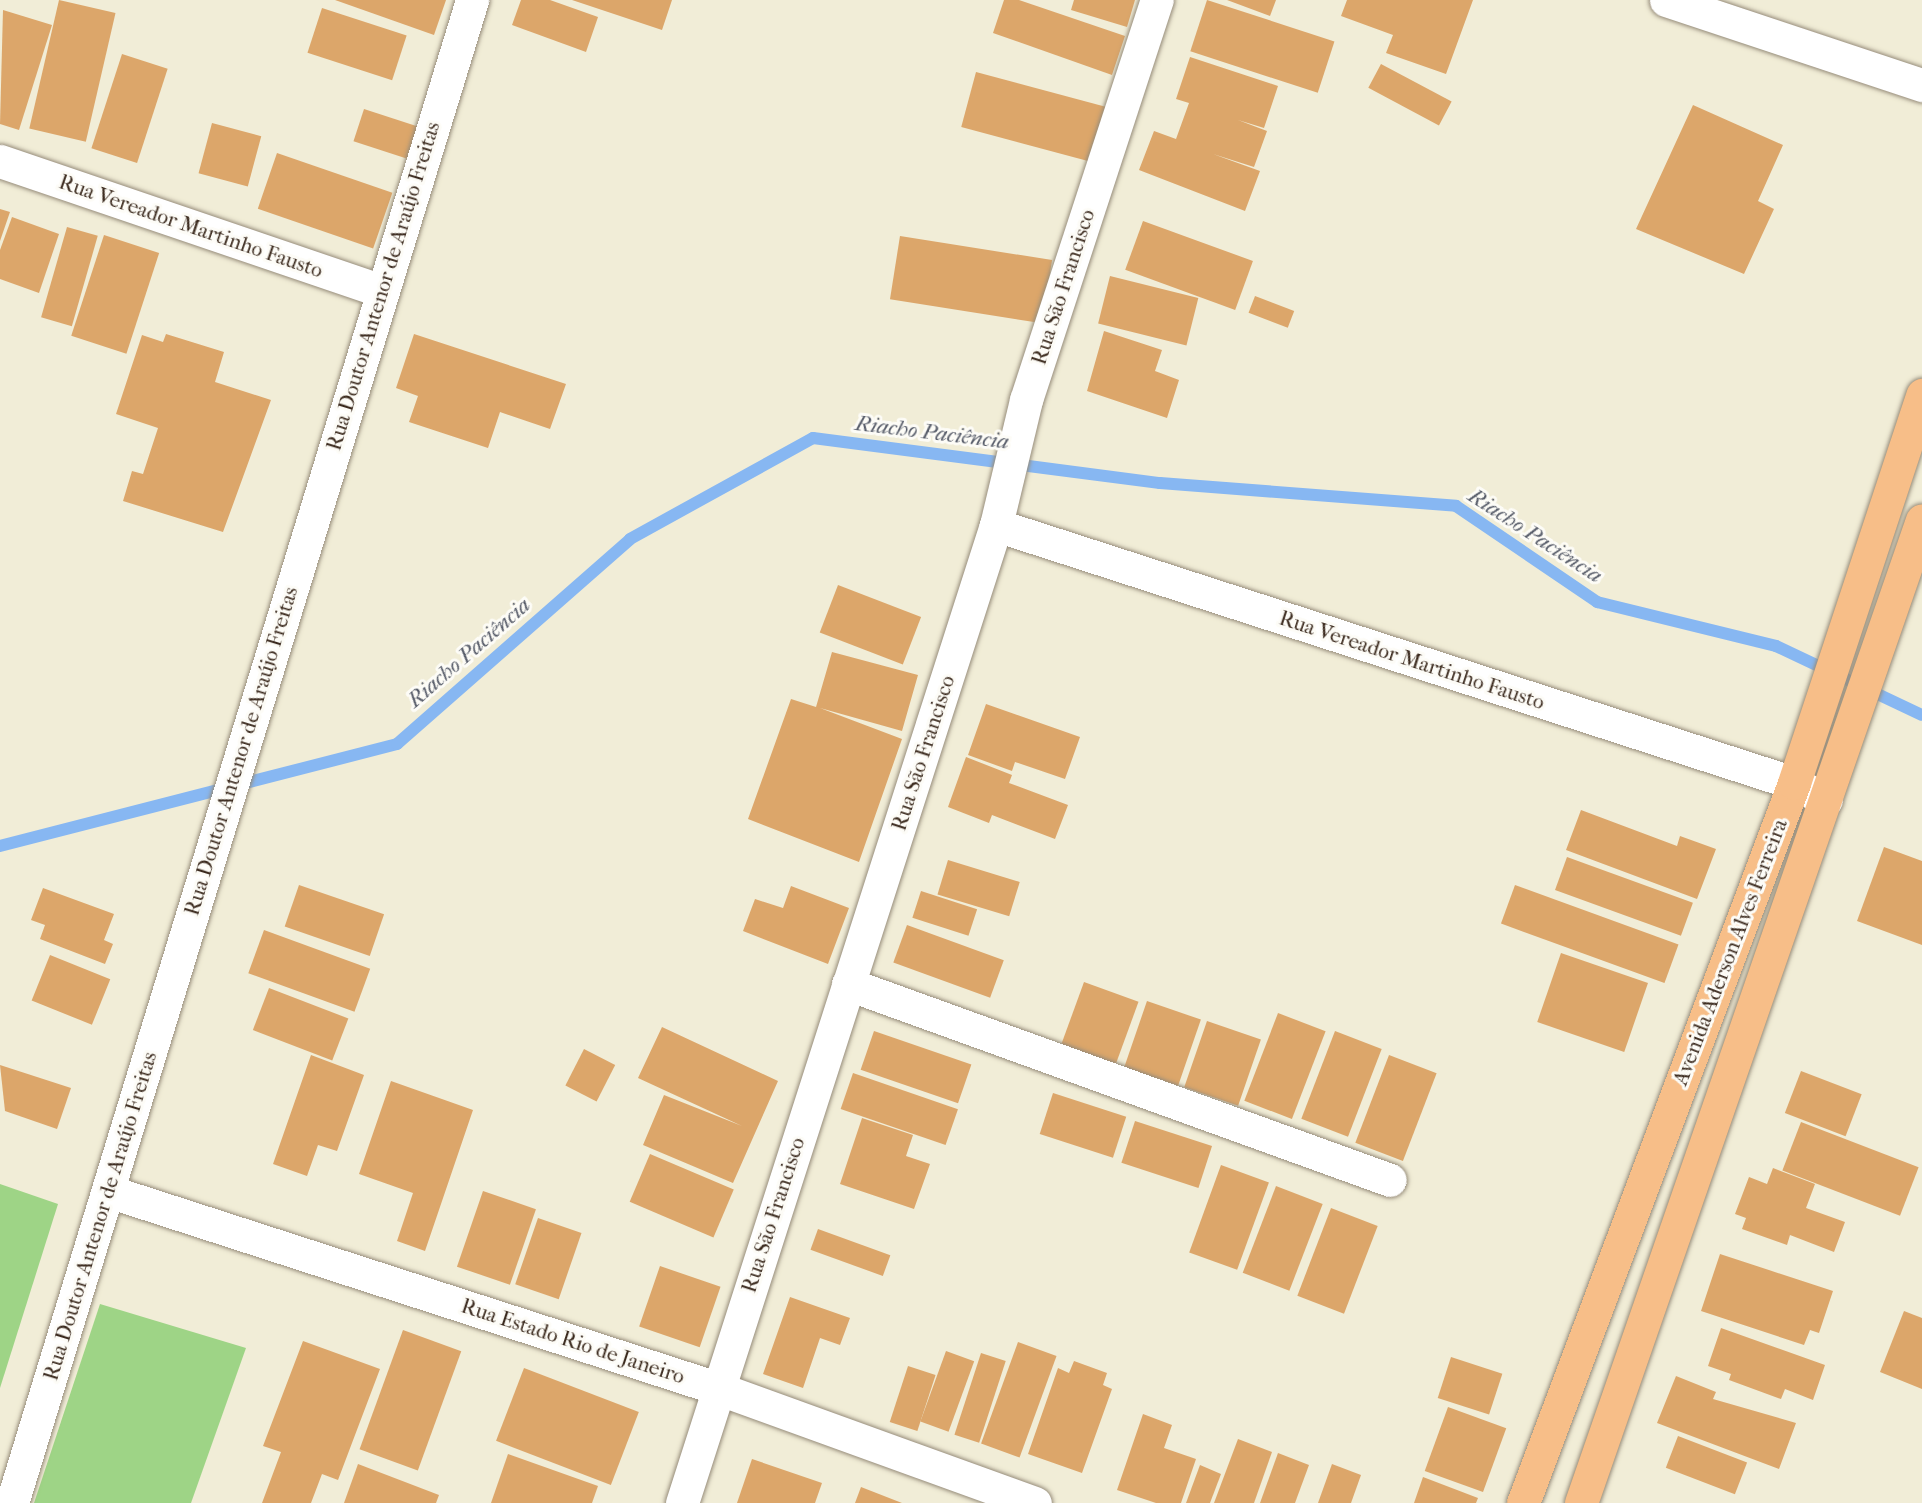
<!DOCTYPE html>
<html>
<head>
<meta charset="utf-8">
<style>
  body { margin:0 }
  #map { position:relative; width:1922px; height:1503px; overflow:hidden; background:#f1edd7; font-family:"IM FELL French Canon",serif }
  div>[style] { position:absolute }
  [style*='--x'] { left:calc(var(--x)*1px); top:calc(var(--y)*1px); width:calc(var(--w)*1px); rotate:calc(var(--a)*1deg) }
  .green>* { inset:0; background:#9ed486 }
  .stream>* { height:12px; margin:-6px; padding:0 6px; transform-origin:6px; border-radius:6px; background:#87b7f2 }
  .building>* { inset:0; background:#dca66a; transform-origin:0 0 }
  .roads { filter:drop-shadow(0 0 2px #968c7a) drop-shadow(0 0 2px #968c7a) }
  .minor>* { height:33px; margin:-16.5px; padding:0 16.5px; transform-origin:16.5px; border-radius:16.5px; background:#fff }
  .tertiary>* { height:33px; margin:-16.5px; padding:0 16.5px; transform-origin:16.5px; border-radius:16.5px; background:#fff }
  .primary>* { height:33px; margin:-16.5px; padding:0 16.5px; transform-origin:16.5px; border-radius:16.5px; background:#f7be88 }
  span { translate:-50% -50%; white-space:nowrap; text-align:center; line-height:1.15; -webkit-text-stroke:6px #fdfcf7; paint-order:stroke }
  .street-label { font-size:21px; color:#3b2a1e }
  .water-label { font-size:22px; color:#565b68; font-style:italic }
</style>
</head>
<body>
<div id="map">
  <div class="green">
    <i style="clip-path:polygon(0 1184px,58px 1204px,0 1388px)"></i>
    <i style="clip-path:polygon(100px 1304px,246px 1348px,191px 1503px,34px 1503px)"></i>
  </div>
  <div class="stream">
    <i style="--x:0;--y:846;--w:410;--a:-14.4"></i>
    <i style="--x:397;--y:744;--w:310;--a:-41.3"></i>
    <i style="--x:630;--y:539;--w:209;--a:-28.9"></i>
    <i style="--x:813;--y:438;--w:350;--a:7.4"></i>
    <i style="--x:1160;--y:483;--w:297;--a:4.4"></i>
    <i style="--x:1456;--y:506;--w:171;--a:34.2"></i>
    <i style="--x:1597;--y:602;--w:184;--a:13.8"></i>
    <i style="--x:1776;--y:646;--w:161;--a:25.3"></i>
  </div>
  <div class="building">
    <i style="left:59px;top:0;width:58px;height:132px;rotate:13deg"></i>
    <i style="clip-path:polygon(335px 0,446px 0,434px 35px)"></i>
    <i style="clip-path:polygon(521px 0,550px 0,598px 17px,586px 52px,512px 25px)"></i>
    <i style="clip-path:polygon(572px 0,672px 0,662px 30px)"></i>
    <i style="clip-path:polygon(1004px 0,1019px 0,1125px 36px,1112px 75px,993px 33px)"></i>
    <i style="clip-path:polygon(1074px 0,1135px 0,1127px 27px,1071px 10px)"></i>
    <i style="left:1207px;top:0;width:134px;height:54px;rotate:18deg"></i>
    <i style="clip-path:polygon(1227px 0,1276px 0,1270px 16px)"></i>
    <i style="clip-path:polygon(1347px 0,1473px 0,1446px 74px,1386px 53px,1393px 35px,1341px 16px)"></i>
    <i style="left:322px;top:8px;width:89px;height:47px;rotate:18deg"></i>
    <i style="clip-path:polygon(3px 10px,52px 25px,19px 130px,0 124px)"></i>
    <i style="left:122px;top:54px;width:48px;height:99px;rotate:18deg"></i>
    <i style="clip-path:polygon(1190px 57px,1278px 86px,1264px 128px,1238px 120px,1267px 131px,1254px 167px,1213px 154px,1260px 171px,1245px 211px,1139px 170px,1154px 131px,1176px 139px,1189px 103px,1176px 99px)"></i>
    <i style="left:1381px;top:64px;width:80px;height:27px;rotate:28deg"></i>
    <i style="left:976px;top:72px;width:135px;height:57px;rotate:15deg"></i>
    <i style="clip-path:polygon(1693px 105px,1783px 145px,1758px 201px,1774px 209px,1744px 274px,1636px 229px)"></i>
    <i style="left:364px;top:109px;width:63px;height:34px;rotate:18deg"></i>
    <i style="left:212px;top:123px;width:51px;height:52px;rotate:15deg"></i>
    <i style="left:277px;top:153px;width:122px;height:59px;rotate:19deg"></i>
    <i style="clip-path:polygon(0 209px,10px 212px,0 241px)"></i>
    <i style="clip-path:polygon(12px 217px,59px 234px,39px 293px,0 279px,0 250px)"></i>
    <i style="left:1143px;top:221px;width:117px;height:52px;rotate:20deg"></i>
    <i style="left:67px;top:227px;width:32px;height:94px;rotate:16deg"></i>
    <i style="left:104px;top:235px;width:58px;height:106px;rotate:18deg"></i>
    <i style="left:900px;top:236px;width:154px;height:64px;rotate:9deg"></i>
    <i style="left:1110px;top:276px;width:91px;height:49px;rotate:14deg"></i>
    <i style="left:1255px;top:296px;width:42px;height:18px;rotate:21deg"></i>
    <i style="clip-path:polygon(1104px 331px,1162px 350px,1155px 371px,1179px 380px,1167px 418px,1087px 391px)"></i>
    <i style="clip-path:polygon(166px 334px,224px 352px,215px 382px,271px 400px,223px 532px,123px 501px,132px 471px,143px 474px,158px 428px,116px 414px,142px 335px,163px 342px)"></i>
    <i style="clip-path:polygon(414px 334px,566px 384px,550px 429px,500px 412px,488px 448px,409px 422px,418px 396px,396px 388px)"></i>
    <i style="left:838px;top:585px;width:89px;height:51px;rotate:21deg"></i>
    <i style="clip-path:polygon(832px 652px,918px 675px,902px 731px,820px 708px,902px 739px,859px 862px,748px 819px,791px 699px,816px 707px)"></i>
    <i style="clip-path:polygon(986px 704px,1080px 737px,1065px 779px,1015px 762px,1012px 771px,968px 755px)"></i>
    <i style="clip-path:polygon(966px 757px,1012px 775px,1009px 783px,1068px 805px,1055px 839px,992px 815px,989px 823px,948px 807px)"></i>
    <i style="clip-path:polygon(1581px 810px,1677px 846px,1680px 836px,1716px 849px,1697px 899px,1566px 850px)"></i>
    <i style="clip-path:polygon(1884px 847px,1922px 861px,1922px 945px,1857px 921px)"></i>
    <i style="left:1567px;top:857px;width:134px;height:35px;rotate:20deg"></i>
    <i style="left:948px;top:860px;width:75px;height:36px;rotate:17deg"></i>
    <i style="left:299px;top:885px;width:90px;height:44px;rotate:19deg"></i>
    <i style="left:1515px;top:885px;width:174px;height:41px;rotate:20deg"></i>
    <i style="clip-path:polygon(791px 886px,849px 908px,828px 964px,743px 931px,755px 899px,783px 908px)"></i>
    <i style="clip-path:polygon(43px 888px,114px 914px,104px 940px,113px 944px,105px 964px,40px 939px,45px 925px,31px 920px)"></i>
    <i style="left:921px;top:891px;width:59px;height:28px;rotate:18deg"></i>
    <i style="left:907px;top:925px;width:103px;height:40px;rotate:20deg"></i>
    <i style="left:264px;top:930px;width:113px;height:46px;rotate:20deg"></i>
    <i style="left:1561px;top:953px;width:92px;height:73px;rotate:19deg"></i>
    <i style="left:50px;top:955px;width:65px;height:49px;rotate:22deg"></i>
    <i style="left:1084px;top:982px;width:58px;height:70px;rotate:20deg"></i>
    <i style="left:269px;top:988px;width:85px;height:45px;rotate:21deg"></i>
    <i style="left:1147px;top:1001px;width:57px;height:70px;rotate:19deg"></i>
    <i style="left:1278px;top:1013px;width:51px;height:94px;rotate:21deg"></i>
    <i style="left:1207px;top:1021px;width:57px;height:70px;rotate:19deg"></i>
    <i style="clip-path:polygon(662px 1027px,778px 1081px,733px 1183px,643px 1145px,664px 1095px,742px 1126px,638px 1078px)"></i>
    <i style="left:874px;top:1031px;width:103px;height:41px;rotate:19deg"></i>
    <i style="left:1335px;top:1031px;width:50px;height:94px;rotate:21deg"></i>
    <i style="left:584px;top:1049px;width:35px;height:41px;rotate:27deg"></i>
    <i style="clip-path:polygon(311px 1055px,364px 1075px,337px 1151px,318px 1145px,307px 1176px,273px 1164px)"></i>
    <i style="left:1389px;top:1055px;width:51px;height:94px;rotate:21deg"></i>
    <i style="clip-path:polygon(0 1065px,71px 1088px,57px 1129px,5px 1111px)"></i>
    <i style="left:1801px;top:1071px;width:65px;height:45px;rotate:21deg"></i>
    <i style="left:853px;top:1073px;width:111px;height:38px;rotate:19deg"></i>
    <i style="clip-path:polygon(391px 1081px,473px 1110px,425px 1251px,397px 1241px,413px 1193px,359px 1174px)"></i>
    <i style="left:1053px;top:1093px;width:77px;height:43px;rotate:18deg"></i>
    <i style="clip-path:polygon(862px 1118px,913px 1135px,906px 1156px,930px 1164px,914px 1209px,840px 1184px)"></i>
    <i style="left:1135px;top:1121px;width:81px;height:44px;rotate:18deg"></i>
    <i style="left:1801px;top:1122px;width:126px;height:52px;rotate:21deg"></i>
    <i style="left:650px;top:1154px;width:91px;height:52px;rotate:23deg"></i>
    <i style="left:1221px;top:1165px;width:51px;height:93px;rotate:20deg"></i>
    <i style="clip-path:polygon(1773px 1168px,1815px 1184px,1806px 1208px,1845px 1222px,1834px 1252px,1790px 1235px,1787px 1245px,1742px 1229px,1746px 1218px,1735px 1214px,1749px 1177px,1767px 1184px)"></i>
    <i style="left:1276px;top:1186px;width:50px;height:93px;rotate:21deg"></i>
    <i style="left:483px;top:1191px;width:56px;height:80px;rotate:19deg"></i>
    <i style="left:1331px;top:1208px;width:50px;height:94px;rotate:21deg"></i>
    <i style="left:538px;top:1218px;width:46px;height:70px;rotate:19deg"></i>
    <i style="left:818px;top:1229px;width:77px;height:22px;rotate:20deg"></i>
    <i style="clip-path:polygon(1720px 1254px,1833px 1291px,1819px 1333px,1810px 1330px,1804px 1345px,1701px 1311px)"></i>
    <i style="left:660px;top:1266px;width:64px;height:64px;rotate:19deg"></i>
    <i style="clip-path:polygon(790px 1297px,850px 1318px,840px 1345px,820px 1338px,803px 1388px,763px 1374px)"></i>
    <i style="clip-path:polygon(1904px 1311px,1922px 1318px,1922px 1389px,1880px 1372px)"></i>
    <i style="clip-path:polygon(1721px 1328px,1825px 1365px,1813px 1400px,1785px 1389px,1781px 1399px,1729px 1380px,1731px 1374px,1708px 1366px)"></i>
    <i style="left:403px;top:1330px;width:62px;height:127px;rotate:20deg"></i>
    <i style="clip-path:polygon(303px 1341px,380px 1369px,338px 1480px,322px 1474px,311px 1503px,262px 1503px,281px 1452px,263px 1446px)"></i>
    <i style="left:1018px;top:1342px;width:41px;height:108px;rotate:20deg"></i>
    <i style="left:946px;top:1351px;width:30px;height:75px;rotate:20deg"></i>
    <i style="left:981px;top:1353px;width:26px;height:86px;rotate:18deg"></i>
    <i style="left:1451px;top:1357px;width:54px;height:43px;rotate:18deg"></i>
    <i style="clip-path:polygon(1074px 1361px,1107px 1373px,1103px 1385px,1112px 1389px,1082px 1473px,1028px 1454px,1058px 1368px,1069px 1373px)"></i>
    <i style="left:908px;top:1366px;width:29px;height:59px;rotate:18deg"></i>
    <i style="left:524px;top:1368px;width:123px;height:78px;rotate:21deg"></i>
    <i style="clip-path:polygon(1676px 1376px,1716px 1392px,1713px 1399px,1796px 1423px,1779px 1469px,1657px 1423px)"></i>
    <i style="left:1448px;top:1407px;width:62px;height:68px;rotate:20deg"></i>
    <i style="clip-path:polygon(1143px 1414px,1172px 1425px,1164px 1448px,1196px 1459px,1181px 1503px,1156px 1503px,1117px 1490px)"></i>
    <i style="left:1678px;top:1436px;width:74px;height:34px;rotate:21deg"></i>
    <i style="clip-path:polygon(1238px 1439px,1272px 1452px,1254px 1503px,1214px 1503px)"></i>
    <i style="clip-path:polygon(1278px 1453px,1309px 1465px,1295px 1503px,1260px 1503px)"></i>
    <i style="clip-path:polygon(508px 1454px,598px 1486px,592px 1503px,491px 1503px)"></i>
    <i style="clip-path:polygon(752px 1459px,822px 1483px,815px 1503px,737px 1503px)"></i>
    <i style="clip-path:polygon(358px 1464px,439px 1495px,436px 1503px,344px 1503px)"></i>
    <i style="clip-path:polygon(1332px 1464px,1361px 1475px,1351px 1503px,1318px 1503px)"></i>
    <i style="clip-path:polygon(1200px 1465px,1221px 1474px,1210px 1503px,1186px 1503px)"></i>
    <i style="clip-path:polygon(1423px 1477px,1478px 1498px,1476px 1503px,1414px 1503px)"></i>
    <i style="clip-path:polygon(861px 1487px,902px 1503px,855px 1503px)"></i>
  </div>
  <div class="roads">
    <div class="minor">
      <i style="--x:0;--y:161;--w:403;--a:18.8"></i>
      <i style="--x:996;--y:525;--w:839;--a:17.92"></i>
      <i style="--x:1794;--y:783;--w:36;--a:28"></i>
      <i style="--x:848;--y:984;--w:576;--a:19.88"></i>
      <i style="--x:108;--y:1191;--w:640;--a:17.93"></i>
      <i style="--x:717;--y:1388;--w:338;--a:19.9"></i>
      <i style="--x:12;--y:1503;--w:1572;--a:-72.98"></i>
      <i style="--x:682;--y:1503;--w:1027;--a:-72.2"></i>
      <i style="--x:996;--y:525;--w:129;--a:-76.5"></i>
      <i style="--x:1026;--y:400;--w:421;--a:-71.9"></i>
    </div>
    <div class="tertiary">
      <i style="--x:1666;--y:0;--w:270;--a:18.4"></i>
    </div>
    <div class="primary">
      <i style="--x:1523;--y:1503;--w:769;--a:-69.37"></i>
      <i style="--x:1794;--y:783;--w:409;--a:-71.7"></i>
      <i style="--x:1581;--y:1503;--w:1040;--a:-70.87"></i>
    </div>
  </div>
  <div class="street-label">
    <span style="left:191px;top:226px;rotate:19deg">Rua Vereador Martinho Fausto</span>
    <span style="left:383px;top:286px;rotate:-73deg">Rua Doutor Antenor de Araújo Freitas</span>
    <span style="left:1063px;top:287px;rotate:-72deg">Rua São Francisco</span>
    <span style="left:1412px;top:660px;rotate:18deg">Rua Vereador Martinho Fausto</span>
    <span style="left:241px;top:751px;rotate:-73deg">Rua Doutor Antenor de Araújo Freitas</span>
    <span style="left:923px;top:753px;rotate:-72deg">Rua São Francisco</span>
    <span style="left:1730px;top:952px;rotate:-69deg">Avenida Aderson Alves Ferreira</span>
    <span style="left:773px;top:1215px;rotate:-72deg">Rua São Francisco</span>
    <span style="left:100px;top:1216px;rotate:-73deg">Rua Doutor Antenor de Araújo Freitas</span>
    <span style="left:573px;top:1341px;rotate:18deg">Rua Estado Rio de Janeiro</span>
  </div>
  <div class="water-label">
    <span style="left:932px;top:433px;rotate:7deg">Riacho Paciência</span>
    <span style="left:1535px;top:536px;rotate:33deg">Riacho Paciência</span>
    <span style="left:469px;top:653px;rotate:-41deg">Riacho Paciência</span>
  </div>
</div>
</body>
</html>
